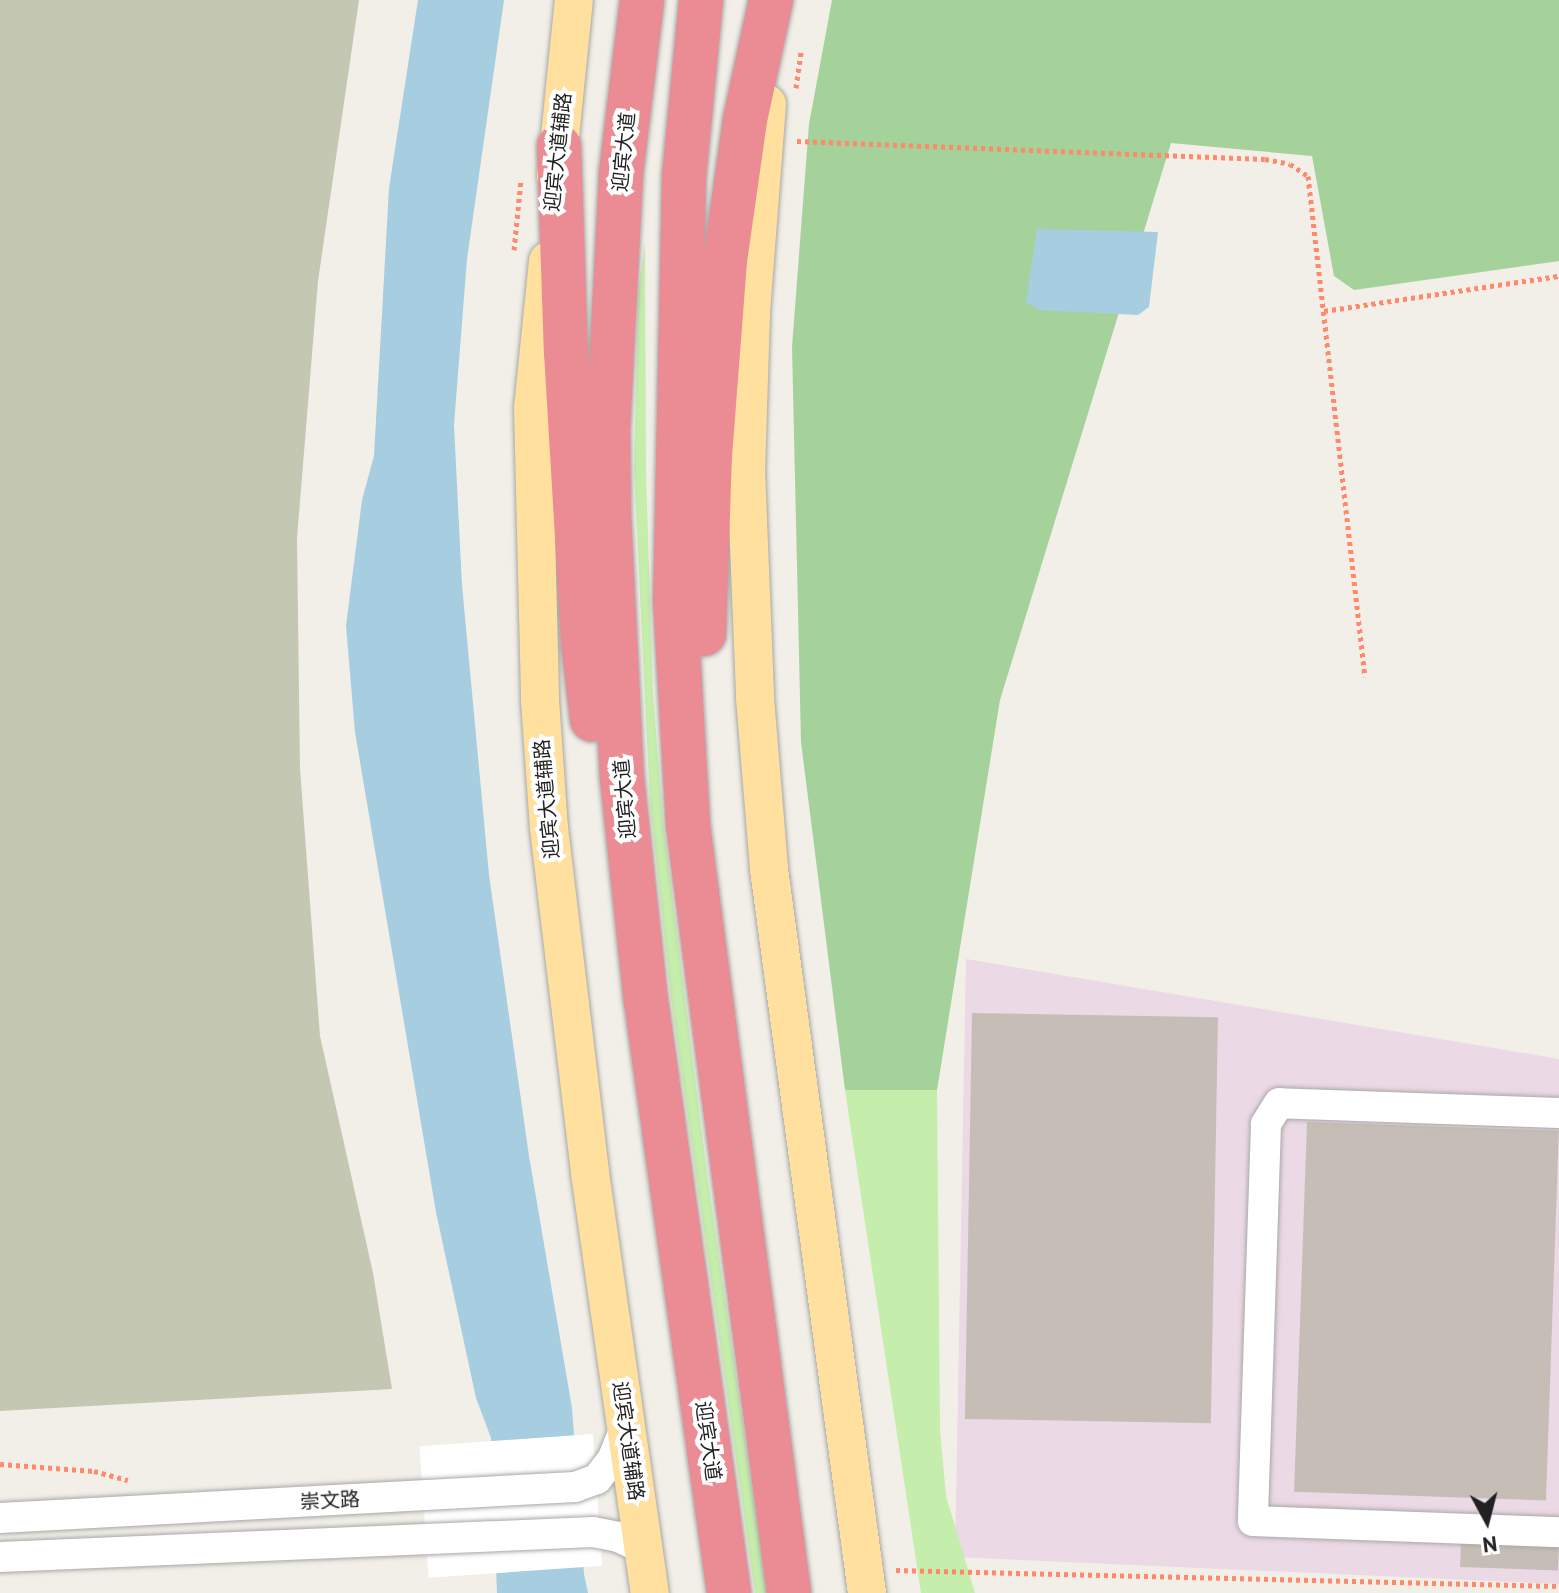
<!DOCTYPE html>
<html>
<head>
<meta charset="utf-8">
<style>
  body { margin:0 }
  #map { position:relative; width:1559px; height:1593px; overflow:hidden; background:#f1efe7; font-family:"PT Sans","Noto Sans SC",sans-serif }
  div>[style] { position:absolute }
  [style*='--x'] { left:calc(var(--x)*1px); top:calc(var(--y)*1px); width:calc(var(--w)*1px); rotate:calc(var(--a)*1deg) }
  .industrial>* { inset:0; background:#ebd9e5 }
  .construction>* { inset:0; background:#c4c7b2 }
  .grass>* { inset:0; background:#c5edab }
  .forest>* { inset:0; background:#a5d29a }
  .water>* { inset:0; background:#a6cde0 }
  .pier>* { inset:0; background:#fff; transform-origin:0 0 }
  .building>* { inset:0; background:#c6beb6; transform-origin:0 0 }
  .path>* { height:5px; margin-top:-2.5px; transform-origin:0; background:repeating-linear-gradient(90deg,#ff896a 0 4px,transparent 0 8px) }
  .roads { filter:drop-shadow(0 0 2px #a8a8a8) drop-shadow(0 0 2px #a8a8a8) }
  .minor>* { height:30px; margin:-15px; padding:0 15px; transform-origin:15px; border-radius:15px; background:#fff }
  .major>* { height:38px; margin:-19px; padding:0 19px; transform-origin:19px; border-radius:19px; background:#ffe09e }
  .highway>* { height:44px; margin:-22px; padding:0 22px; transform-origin:22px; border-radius:22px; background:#eb8c94 }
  span { translate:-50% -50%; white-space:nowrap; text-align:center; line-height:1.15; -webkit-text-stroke:8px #fff; paint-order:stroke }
  .street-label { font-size:20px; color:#212121 }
  .north { position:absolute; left:1447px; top:1481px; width:80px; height:80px; -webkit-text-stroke:6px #fff; paint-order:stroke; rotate:173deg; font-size:22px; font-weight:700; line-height:32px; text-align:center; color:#212121 }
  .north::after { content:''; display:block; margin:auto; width:28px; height:36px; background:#212121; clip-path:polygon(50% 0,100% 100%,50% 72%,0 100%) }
</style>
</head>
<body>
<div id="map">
  <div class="industrial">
    <i style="clip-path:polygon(966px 959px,1559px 1059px,1559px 1584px,955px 1557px)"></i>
  </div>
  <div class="construction">
    <i style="clip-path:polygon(0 0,359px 0,318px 281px,297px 538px,300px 769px,320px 1036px,373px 1273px,392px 1389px,0 1411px)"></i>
  </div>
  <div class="grass">
    <i style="clip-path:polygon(645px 243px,646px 473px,653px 694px,663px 822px,707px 1173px,767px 1593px,755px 1593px,671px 998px,650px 803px,634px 469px,638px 294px)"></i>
    <i style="clip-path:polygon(845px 1090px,937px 1090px,940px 1430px,946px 1496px,975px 1593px,921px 1593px)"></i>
  </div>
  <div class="forest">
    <i style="clip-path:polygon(832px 0,1559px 0,1559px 261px,1354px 290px,1334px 276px,1312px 156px,1171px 143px,1000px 700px,937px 1090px,845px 1090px,801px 742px,792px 347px,809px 124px)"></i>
  </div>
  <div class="water">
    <i style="clip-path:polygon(418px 0,504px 0,467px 259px,454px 425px,462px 585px,489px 875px,529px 1156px,572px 1408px,584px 1574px,588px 1593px,497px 1593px,491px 1438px,476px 1398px,436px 1212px,355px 732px,346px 626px,362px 500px,374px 456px,389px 188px)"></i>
    <i style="clip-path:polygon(1037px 229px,1158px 232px,1149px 307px,1138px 315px,1039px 310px,1026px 302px)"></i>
  </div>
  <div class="pier">
    <i style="left:593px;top:1434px;width:132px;height:174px;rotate:86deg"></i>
  </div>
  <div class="building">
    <i style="left:972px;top:1013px;width:246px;height:406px;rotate:1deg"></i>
    <i style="left:1307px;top:1122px;width:252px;height:370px;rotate:2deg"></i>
    <i style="left:1461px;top:1540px;width:98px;height:27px;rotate:2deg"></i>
  </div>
  <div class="path">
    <i style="--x:796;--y:88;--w:37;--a:-82"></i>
    <i style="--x:797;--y:141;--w:468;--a:2.2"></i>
    <i style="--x:1265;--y:159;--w:25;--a:11"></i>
    <i style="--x:1290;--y:164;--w:22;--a:34"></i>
    <i style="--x:1308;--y:176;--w:504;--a:83.51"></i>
    <i style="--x:514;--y:250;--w:70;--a:-84.3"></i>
    <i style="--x:1324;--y:311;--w:238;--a:-8.5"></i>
    <i style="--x:0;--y:1464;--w:94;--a:4.3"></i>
    <i style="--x:94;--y:1471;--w:35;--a:15"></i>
    <i style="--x:896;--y:1570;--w:663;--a:1.38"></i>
  </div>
  <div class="roads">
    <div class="minor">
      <i style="--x:1559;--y:1113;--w:280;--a:-178"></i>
      <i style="--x:1279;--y:1103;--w:25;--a:122"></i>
      <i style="--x:1266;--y:1124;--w:397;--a:91.9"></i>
      <i style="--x:1253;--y:1521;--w:306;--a:2.1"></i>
      <i style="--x:0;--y:1518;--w:576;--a:-3.09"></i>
      <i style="--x:575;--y:1487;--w:23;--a:-20"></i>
      <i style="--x:597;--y:1479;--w:24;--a:-52"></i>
      <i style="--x:612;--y:1460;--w:38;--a:-68"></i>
      <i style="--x:0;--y:1557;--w:594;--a:-2.41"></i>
      <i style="--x:593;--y:1532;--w:25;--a:11"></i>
      <i style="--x:618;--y:1537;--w:29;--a:25"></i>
    </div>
    <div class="major">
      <i style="--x:767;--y:104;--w:211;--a:94.4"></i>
      <i style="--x:751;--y:314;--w:156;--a:91.8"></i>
      <i style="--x:746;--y:470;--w:228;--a:87.7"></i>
      <i style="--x:755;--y:698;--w:172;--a:85.3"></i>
      <i style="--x:769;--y:869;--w:731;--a:82.29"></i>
      <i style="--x:556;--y:176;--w:177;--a:-84.2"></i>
      <i style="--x:548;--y:261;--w:148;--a:95.8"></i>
      <i style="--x:533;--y:408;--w:292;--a:88.6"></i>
      <i style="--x:540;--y:700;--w:128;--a:86"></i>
      <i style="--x:549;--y:828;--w:347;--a:83.2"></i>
      <i style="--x:590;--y:1173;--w:424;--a:81.9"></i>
    </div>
    <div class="highway">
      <i style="--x:642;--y:0;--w:175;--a:96.9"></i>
      <i style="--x:621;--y:174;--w:254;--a:92.9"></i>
      <i style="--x:608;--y:428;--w:86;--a:89.3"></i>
      <i style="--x:609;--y:514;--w:264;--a:87.2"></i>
      <i style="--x:622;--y:778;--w:224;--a:83.9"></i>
      <i style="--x:646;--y:1001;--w:598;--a:82.02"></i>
      <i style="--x:701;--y:0;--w:178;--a:95.5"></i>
      <i style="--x:684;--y:177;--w:422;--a:91.2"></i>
      <i style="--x:675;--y:599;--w:226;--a:86.7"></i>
      <i style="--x:688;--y:825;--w:775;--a:82.51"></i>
      <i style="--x:559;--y:146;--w:206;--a:88.1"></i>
      <i style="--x:566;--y:352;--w:290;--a:86.6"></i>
      <i style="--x:583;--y:642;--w:78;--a:83.3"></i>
      <i style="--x:704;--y:634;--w:178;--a:-88.1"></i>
      <i style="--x:710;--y:456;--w:196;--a:-85.6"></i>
      <i style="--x:725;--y:261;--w:142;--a:-81.9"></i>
      <i style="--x:745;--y:120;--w:123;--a:-77.8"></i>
    </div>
  </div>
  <div class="street-label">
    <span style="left:558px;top:152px;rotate:-84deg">迎宾大道辅路</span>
    <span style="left:624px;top:152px;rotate:-84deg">迎宾大道</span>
    <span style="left:547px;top:799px;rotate:-95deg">迎宾大道辅路</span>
    <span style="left:625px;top:799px;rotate:-95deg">迎宾大道</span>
    <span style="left:628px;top:1441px;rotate:82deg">迎宾大道辅路</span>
    <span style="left:708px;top:1441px;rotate:82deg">迎宾大道</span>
    <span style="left:330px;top:1501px;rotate:-3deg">崇文路</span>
  </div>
  <div class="north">N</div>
</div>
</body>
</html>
